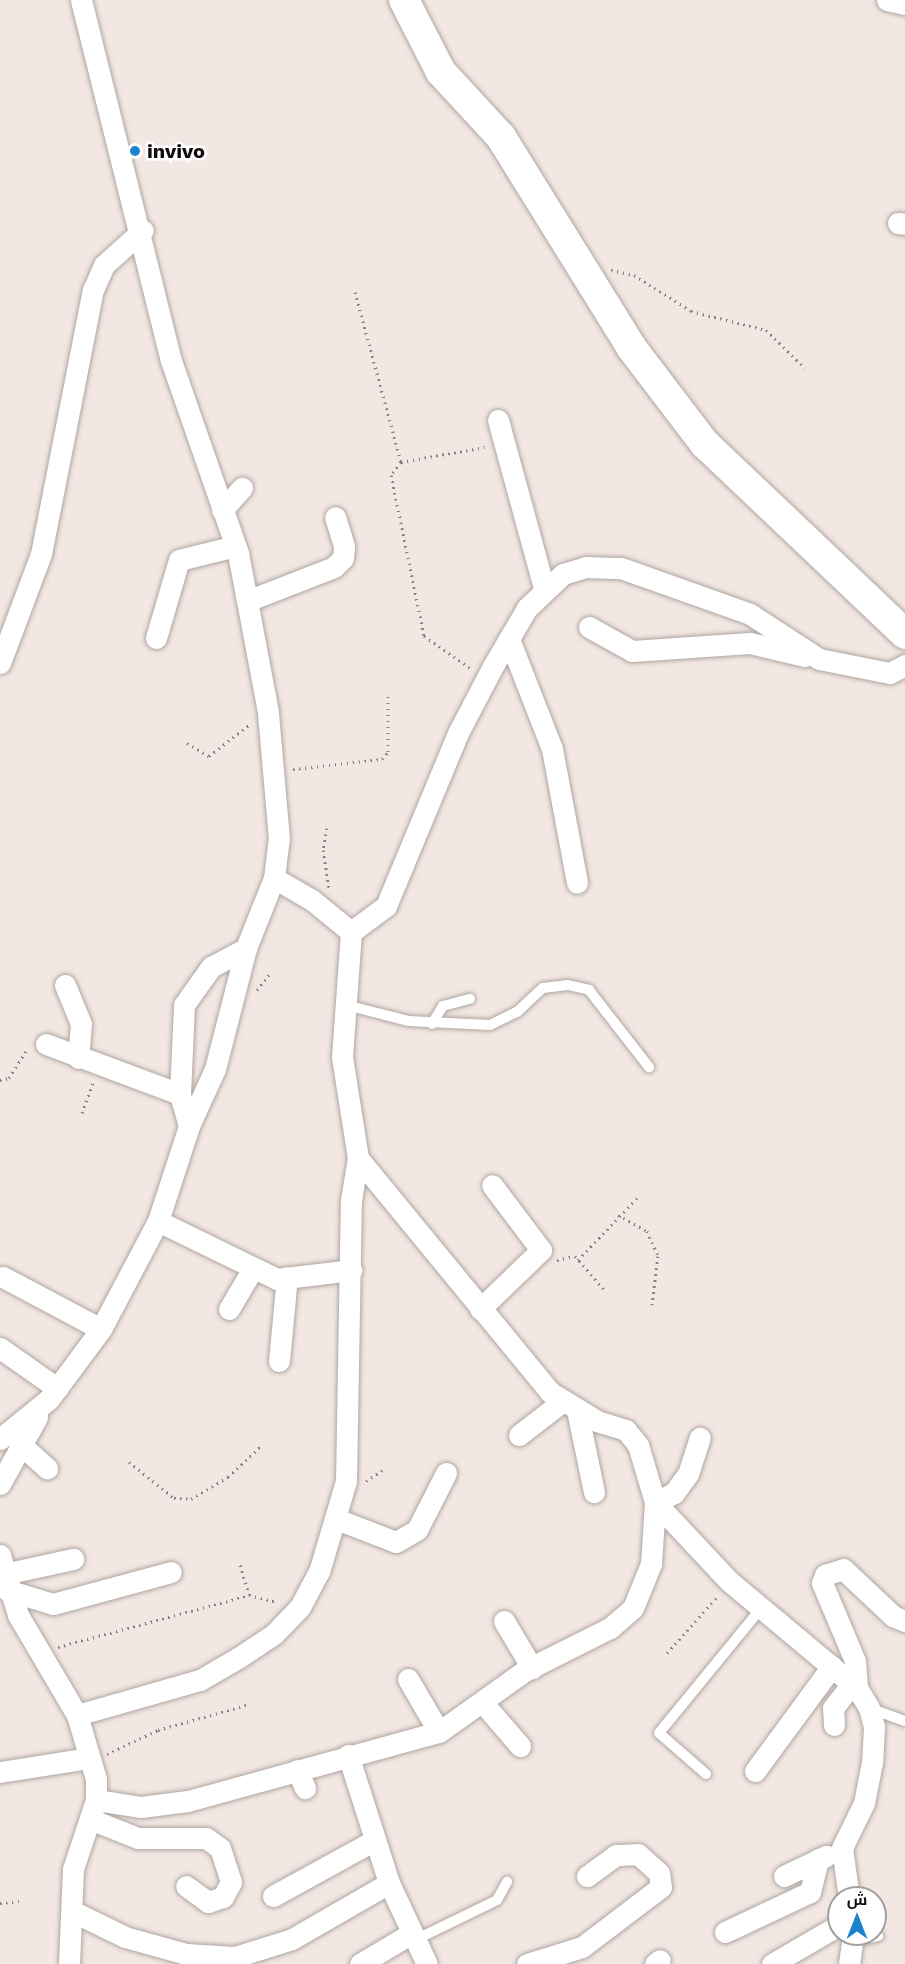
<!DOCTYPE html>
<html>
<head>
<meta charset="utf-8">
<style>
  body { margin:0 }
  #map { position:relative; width:905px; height:1964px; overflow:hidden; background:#f2e7e2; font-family:"Work Sans",Cairo,sans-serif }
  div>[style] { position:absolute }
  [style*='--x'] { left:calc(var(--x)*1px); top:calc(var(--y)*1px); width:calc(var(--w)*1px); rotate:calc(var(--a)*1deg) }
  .path>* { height:3px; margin-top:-1.5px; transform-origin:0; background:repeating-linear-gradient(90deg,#89827f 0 1.5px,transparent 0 6px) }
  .roads { filter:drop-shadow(0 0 2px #b0a6a1) drop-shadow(0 0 2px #b0a6a1) }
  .service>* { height:10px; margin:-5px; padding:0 5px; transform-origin:5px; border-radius:5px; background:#fff }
  .minor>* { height:21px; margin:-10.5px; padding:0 10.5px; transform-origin:10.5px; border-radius:10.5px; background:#fff }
  .secondary>* { height:30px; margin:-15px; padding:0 15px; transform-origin:15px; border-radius:15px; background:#fff }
  .dots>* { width:16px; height:16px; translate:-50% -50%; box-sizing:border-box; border:3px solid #fff; border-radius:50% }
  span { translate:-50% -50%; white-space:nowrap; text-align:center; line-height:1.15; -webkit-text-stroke:5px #fff; paint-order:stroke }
  .poi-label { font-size:20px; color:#110d0c; font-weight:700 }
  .left { translate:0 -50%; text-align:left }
  .north { position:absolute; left:827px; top:1886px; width:60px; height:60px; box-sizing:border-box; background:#fff; border:2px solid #a09e9e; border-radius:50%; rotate:0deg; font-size:16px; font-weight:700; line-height:24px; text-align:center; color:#110d0c }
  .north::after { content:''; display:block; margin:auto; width:21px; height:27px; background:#1d82ce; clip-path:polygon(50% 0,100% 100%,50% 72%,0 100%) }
</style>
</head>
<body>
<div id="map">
  <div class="path">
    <i style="--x:611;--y:270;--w:24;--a:12"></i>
    <i style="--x:634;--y:275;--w:67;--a:32.3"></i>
    <i style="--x:691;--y:311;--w:77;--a:14.2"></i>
    <i style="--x:766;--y:330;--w:54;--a:44.3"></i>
    <i style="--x:355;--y:292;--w:176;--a:74.9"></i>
    <i style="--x:401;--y:462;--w:16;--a:128"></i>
    <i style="--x:391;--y:475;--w:164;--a:78.4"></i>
    <i style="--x:424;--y:636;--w:56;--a:34.8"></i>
    <i style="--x:401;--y:462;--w:85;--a:-10.1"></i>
    <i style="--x:187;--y:743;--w:26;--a:31"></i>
    <i style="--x:209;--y:756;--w:51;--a:-37.8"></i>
    <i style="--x:293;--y:769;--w:90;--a:-6.4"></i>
    <i style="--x:382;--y:759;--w:9;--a:-49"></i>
    <i style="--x:388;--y:752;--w:59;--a:-90"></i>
    <i style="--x:327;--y:828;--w:22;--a:100"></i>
    <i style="--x:323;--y:850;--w:38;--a:81"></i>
    <i style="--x:257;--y:990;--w:24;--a:-52"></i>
    <i style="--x:0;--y:1080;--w:9;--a:-13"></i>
    <i style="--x:9;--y:1078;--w:36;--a:-58"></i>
    <i style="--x:82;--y:1113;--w:32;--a:-70"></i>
    <i style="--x:618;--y:1215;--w:33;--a:29"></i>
    <i style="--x:647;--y:1231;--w:27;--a:66"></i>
    <i style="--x:658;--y:1256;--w:49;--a:97"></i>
    <i style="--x:557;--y:1260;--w:18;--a:-13"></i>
    <i style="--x:575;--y:1256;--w:48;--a:49.3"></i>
    <i style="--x:578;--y:1260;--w:86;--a:-46.4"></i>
    <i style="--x:129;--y:1462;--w:58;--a:38.7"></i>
    <i style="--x:174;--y:1498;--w:17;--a:3"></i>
    <i style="--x:191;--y:1499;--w:43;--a:-30.7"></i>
    <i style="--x:228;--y:1477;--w:44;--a:-43.2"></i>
    <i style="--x:366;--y:1481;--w:20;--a:-33"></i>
    <i style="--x:240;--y:1565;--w:31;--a:73"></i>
    <i style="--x:58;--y:1647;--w:198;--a:-15.2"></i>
    <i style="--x:249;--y:1595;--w:29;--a:14"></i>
    <i style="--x:667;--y:1653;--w:75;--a:-48.2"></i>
    <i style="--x:107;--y:1754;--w:56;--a:-25.2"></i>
    <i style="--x:158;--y:1730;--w:96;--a:-15.8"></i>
    <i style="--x:0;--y:1903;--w:19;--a:-6"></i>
  </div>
  <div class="roads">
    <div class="service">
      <i style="--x:346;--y:1005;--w:65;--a:14.3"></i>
      <i style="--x:409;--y:1021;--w:81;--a:2.8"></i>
      <i style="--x:490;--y:1025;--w:30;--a:-26"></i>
      <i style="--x:517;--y:1012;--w:35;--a:-43"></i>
      <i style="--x:543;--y:988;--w:25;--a:-7"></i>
      <i style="--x:568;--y:985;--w:22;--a:13"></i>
      <i style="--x:589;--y:990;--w:98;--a:52.1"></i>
      <i style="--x:432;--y:1024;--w:21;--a:-59"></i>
      <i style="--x:443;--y:1006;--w:28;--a:-15"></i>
      <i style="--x:869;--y:1708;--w:38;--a:20"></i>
      <i style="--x:706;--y:1774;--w:62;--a:-138.9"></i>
      <i style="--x:659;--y:1733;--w:163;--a:-50.7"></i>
      <i style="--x:413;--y:1941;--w:93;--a:-26"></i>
      <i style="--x:497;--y:1900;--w:21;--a:-61"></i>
      <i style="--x:854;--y:1942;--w:25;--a:-14"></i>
    </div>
    <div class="minor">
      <i style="--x:887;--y:0;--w:18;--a:13"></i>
      <i style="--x:898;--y:223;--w:7;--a:8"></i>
      <i style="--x:498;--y:420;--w:174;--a:74.7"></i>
      <i style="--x:222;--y:510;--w:30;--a:-48"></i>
      <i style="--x:247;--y:601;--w:93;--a:-21.3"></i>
      <i style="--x:334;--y:567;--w:13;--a:-45"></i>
      <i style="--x:343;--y:558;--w:12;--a:-85"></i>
      <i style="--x:344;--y:546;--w:30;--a:-107"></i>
      <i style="--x:589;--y:627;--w:49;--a:29.2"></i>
      <i style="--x:632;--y:651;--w:118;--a:-3.9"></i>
      <i style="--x:750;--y:643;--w:56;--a:13.5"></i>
      <i style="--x:156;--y:638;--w:81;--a:-73.6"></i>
      <i style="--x:179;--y:560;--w:58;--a:-14"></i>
      <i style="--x:509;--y:639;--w:118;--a:68.6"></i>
      <i style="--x:552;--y:749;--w:136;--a:79.4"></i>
      <i style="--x:0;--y:663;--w:116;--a:-69.4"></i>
      <i style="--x:41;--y:554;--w:269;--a:-78.9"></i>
      <i style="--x:93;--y:290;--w:27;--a:-66"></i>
      <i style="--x:104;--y:265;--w:52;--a:-41.9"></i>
      <i style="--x:274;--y:878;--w:44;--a:30.1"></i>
      <i style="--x:312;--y:900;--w:50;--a:39.4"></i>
      <i style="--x:351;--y:932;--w:44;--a:-36.6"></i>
      <i style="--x:386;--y:906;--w:187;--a:-67.4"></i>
      <i style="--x:458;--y:733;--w:76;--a:-62.4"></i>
      <i style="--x:493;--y:666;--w:67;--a:-59.6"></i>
      <i style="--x:527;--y:608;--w:50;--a:-43.4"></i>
      <i style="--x:563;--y:574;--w:24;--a:-17"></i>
      <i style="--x:586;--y:567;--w:35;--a:2"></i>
      <i style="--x:621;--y:568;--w:137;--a:19.6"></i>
      <i style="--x:750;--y:614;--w:82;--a:33.1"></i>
      <i style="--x:819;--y:659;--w:72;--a:11.2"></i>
      <i style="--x:890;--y:673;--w:17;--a:-28"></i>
      <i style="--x:65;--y:985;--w:42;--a:67.7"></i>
      <i style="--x:81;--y:1024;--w:34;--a:95"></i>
      <i style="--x:46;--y:1044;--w:143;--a:20.5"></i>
      <i style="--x:189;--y:1126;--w:33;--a:-106"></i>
      <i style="--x:180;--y:1094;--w:89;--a:-87.4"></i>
      <i style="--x:184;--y:1005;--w:47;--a:-54.6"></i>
      <i style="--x:211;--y:967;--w:40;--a:-28"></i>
      <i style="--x:158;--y:1221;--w:132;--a:26"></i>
      <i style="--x:277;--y:1279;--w:75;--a:-6.9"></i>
      <i style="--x:3;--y:1277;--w:111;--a:28"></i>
      <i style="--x:229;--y:1309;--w:45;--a:-59.5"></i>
      <i style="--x:480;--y:1309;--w:85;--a:-44"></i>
      <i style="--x:541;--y:1250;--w:81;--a:-127"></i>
      <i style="--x:0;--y:1348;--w:70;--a:35.1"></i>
      <i style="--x:279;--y:1361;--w:84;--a:-84.6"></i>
      <i style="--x:577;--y:1410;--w:84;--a:78.3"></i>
      <i style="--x:519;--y:1435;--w:56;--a:-37.7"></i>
      <i style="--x:0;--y:1439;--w:63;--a:-39.2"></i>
      <i style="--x:49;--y:1399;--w:87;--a:-53.4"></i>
      <i style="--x:101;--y:1329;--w:122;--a:-62.2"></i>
      <i style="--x:158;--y:1221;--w:100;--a:-71.9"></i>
      <i style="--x:189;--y:1126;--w:63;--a:-65.5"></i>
      <i style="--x:215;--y:1069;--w:125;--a:-75.6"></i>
      <i style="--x:246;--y:948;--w:75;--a:-68.2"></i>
      <i style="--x:274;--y:878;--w:39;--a:-83"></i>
      <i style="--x:279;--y:839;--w:127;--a:-95"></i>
      <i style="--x:268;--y:712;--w:162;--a:-100.7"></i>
      <i style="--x:238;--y:553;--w:203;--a:-109.2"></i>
      <i style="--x:171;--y:361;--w:372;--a:-104"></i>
      <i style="--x:19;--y:1443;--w:38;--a:42"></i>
      <i style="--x:0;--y:1484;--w:77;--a:-61.1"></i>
      <i style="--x:655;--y:1502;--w:108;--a:46.9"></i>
      <i style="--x:729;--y:1581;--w:167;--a:39.9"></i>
      <i style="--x:857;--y:1688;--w:23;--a:59"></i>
      <i style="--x:869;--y:1708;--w:20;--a:75"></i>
      <i style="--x:874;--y:1727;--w:35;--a:93"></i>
      <i style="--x:872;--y:1762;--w:42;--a:101"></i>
      <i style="--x:864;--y:1803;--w:50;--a:116.1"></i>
      <i style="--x:842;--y:1848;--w:50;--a:82"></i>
      <i style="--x:655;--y:1502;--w:21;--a:-25"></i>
      <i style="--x:674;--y:1493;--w:24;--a:-54"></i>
      <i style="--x:688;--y:1474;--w:38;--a:-72"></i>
      <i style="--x:339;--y:1520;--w:61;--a:21.1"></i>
      <i style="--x:396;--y:1542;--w:24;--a:-30"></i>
      <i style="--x:417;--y:1530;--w:64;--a:-63"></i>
      <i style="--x:0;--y:1555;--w:63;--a:73.3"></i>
      <i style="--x:18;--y:1615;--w:116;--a:59.5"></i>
      <i style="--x:77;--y:1715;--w:128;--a:-15.9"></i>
      <i style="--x:200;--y:1680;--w:44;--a:-30.1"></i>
      <i style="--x:238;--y:1658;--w:43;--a:-33.7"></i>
      <i style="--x:274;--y:1634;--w:37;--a:-46"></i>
      <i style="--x:300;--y:1607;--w:40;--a:-62"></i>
      <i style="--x:319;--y:1572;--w:95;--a:-73.5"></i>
      <i style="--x:346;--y:1481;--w:281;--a:-89"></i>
      <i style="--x:351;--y:1200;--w:43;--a:-80.5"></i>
      <i style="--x:358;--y:1158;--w:102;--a:-99"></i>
      <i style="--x:342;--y:1057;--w:125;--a:-85.9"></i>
      <i style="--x:4;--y:1574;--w:71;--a:-12.3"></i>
      <i style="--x:7;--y:1590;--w:48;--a:16.9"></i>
      <i style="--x:53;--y:1604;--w:122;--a:-15.2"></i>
      <i style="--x:504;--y:1621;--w:55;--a:59.2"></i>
      <i style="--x:408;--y:1679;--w:61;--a:59.7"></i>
      <i style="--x:857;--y:1688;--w:27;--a:-94"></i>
      <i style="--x:855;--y:1661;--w:85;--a:-112.9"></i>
      <i style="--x:822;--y:1583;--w:9;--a:-69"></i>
      <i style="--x:825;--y:1575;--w:19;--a:-18"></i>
      <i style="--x:843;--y:1569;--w:69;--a:43.2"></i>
      <i style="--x:893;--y:1616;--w:13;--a:23"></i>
      <i style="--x:483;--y:1703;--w:57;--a:49.3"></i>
      <i style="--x:834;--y:1725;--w:17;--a:-93"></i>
      <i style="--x:833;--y:1708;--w:31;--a:-52"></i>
      <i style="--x:348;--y:1755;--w:134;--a:72.2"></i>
      <i style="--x:389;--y:1883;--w:89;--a:64.9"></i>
      <i style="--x:297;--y:1770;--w:20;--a:66"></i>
      <i style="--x:755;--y:1771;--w:130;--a:-53.7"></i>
      <i style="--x:0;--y:1772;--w:89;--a:-9"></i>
      <i style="--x:96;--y:1800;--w:46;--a:8.8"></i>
      <i style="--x:141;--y:1807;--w:47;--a:-7.3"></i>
      <i style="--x:188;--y:1801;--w:260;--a:-15.4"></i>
      <i style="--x:439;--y:1732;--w:107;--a:-35.5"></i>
      <i style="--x:526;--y:1670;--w:94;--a:-26.6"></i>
      <i style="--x:610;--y:1628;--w:30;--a:-41"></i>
      <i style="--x:633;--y:1608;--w:48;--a:-67.8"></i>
      <i style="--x:651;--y:1564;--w:62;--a:-86.3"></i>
      <i style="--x:655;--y:1502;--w:59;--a:-106.6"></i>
      <i style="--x:638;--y:1445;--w:19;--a:-129"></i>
      <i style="--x:626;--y:1430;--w:30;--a:-163"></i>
      <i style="--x:597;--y:1421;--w:55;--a:-148.3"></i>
      <i style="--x:550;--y:1392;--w:303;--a:-129.4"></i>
      <i style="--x:90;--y:1819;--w:52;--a:21.6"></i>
      <i style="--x:138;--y:1838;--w:68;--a:0"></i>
      <i style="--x:206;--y:1838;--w:17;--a:36"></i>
      <i style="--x:220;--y:1848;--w:36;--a:72"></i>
      <i style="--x:231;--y:1882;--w:17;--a:118"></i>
      <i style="--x:223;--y:1897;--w:16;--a:162"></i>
      <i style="--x:208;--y:1902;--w:27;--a:-144"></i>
      <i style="--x:784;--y:1876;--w:47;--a:-25.5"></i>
      <i style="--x:273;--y:1896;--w:114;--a:-28.8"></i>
      <i style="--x:72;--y:1911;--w:59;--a:26.1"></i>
      <i style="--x:125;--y:1937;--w:63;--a:15.6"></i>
      <i style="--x:186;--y:1954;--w:49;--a:3.5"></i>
      <i style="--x:235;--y:1957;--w:60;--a:-17.5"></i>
      <i style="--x:292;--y:1939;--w:112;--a:-30"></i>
      <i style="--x:725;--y:1932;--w:94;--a:-25.2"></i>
      <i style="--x:810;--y:1892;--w:34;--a:-76"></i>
      <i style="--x:69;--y:1964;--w:95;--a:-87.6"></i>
      <i style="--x:73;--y:1869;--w:73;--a:-71.6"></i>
      <i style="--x:96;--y:1800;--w:21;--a:-90"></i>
      <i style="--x:96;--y:1779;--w:67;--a:-106.5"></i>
      <i style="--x:360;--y:1964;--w:58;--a:-31"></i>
      <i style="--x:527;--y:1964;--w:58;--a:-17.2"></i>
      <i style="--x:582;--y:1947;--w:99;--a:-37.2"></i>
      <i style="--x:661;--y:1887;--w:14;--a:-98"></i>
      <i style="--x:659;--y:1873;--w:28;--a:-138"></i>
      <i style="--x:638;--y:1854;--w:22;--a:177"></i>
      <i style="--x:616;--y:1855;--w:36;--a:144"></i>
      <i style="--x:655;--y:1964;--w:6;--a:-39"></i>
      <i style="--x:772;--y:1964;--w:78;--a:-30.2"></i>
      <i style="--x:849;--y:1964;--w:30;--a:-82"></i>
    </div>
    <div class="secondary">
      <i style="--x:404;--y:0;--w:81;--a:62.8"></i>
      <i style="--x:441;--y:72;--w:88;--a:47.3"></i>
      <i style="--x:501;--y:137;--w:247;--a:58.2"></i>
      <i style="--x:631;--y:347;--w:122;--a:52.7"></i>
      <i style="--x:705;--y:444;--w:276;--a:43.5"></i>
    </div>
  </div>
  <div class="dots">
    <i style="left:135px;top:151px;background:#1d82ce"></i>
  </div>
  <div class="poi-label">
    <span class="left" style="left:147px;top:151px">invivo</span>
  </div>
  <div class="north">ش</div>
</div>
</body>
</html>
